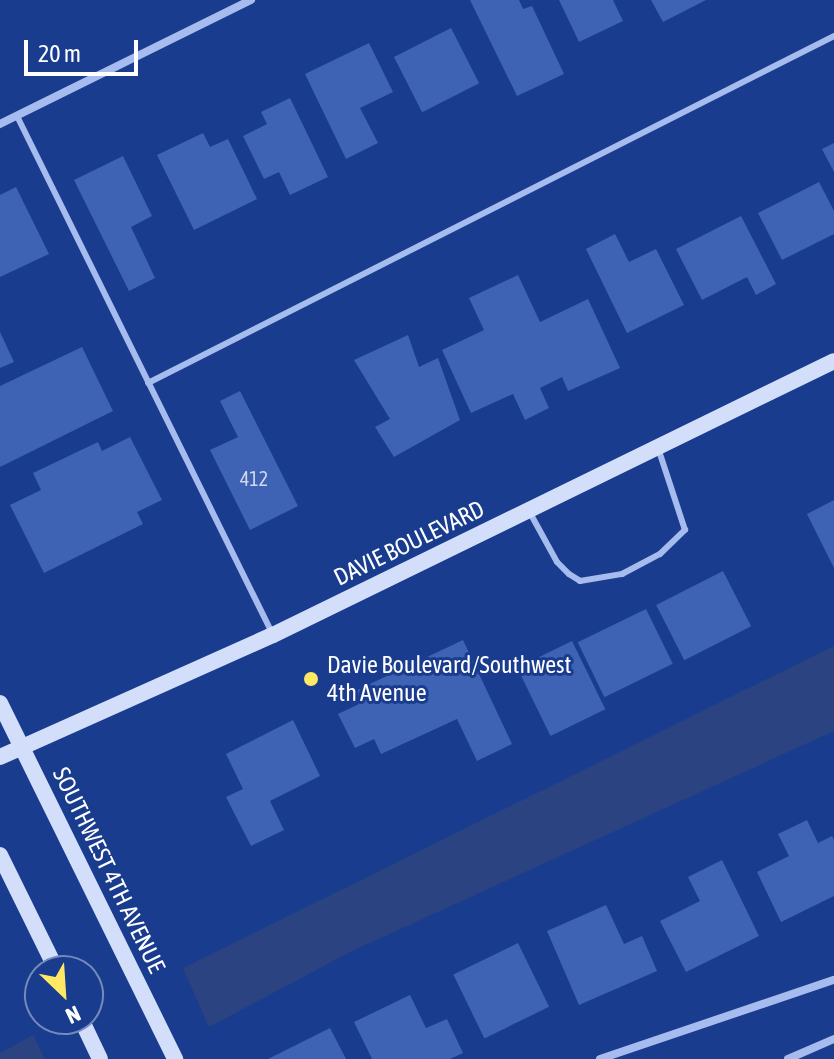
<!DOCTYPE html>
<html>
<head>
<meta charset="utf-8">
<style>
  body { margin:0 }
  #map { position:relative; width:834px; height:1059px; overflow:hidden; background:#193c8e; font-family:"Asap Condensed",sans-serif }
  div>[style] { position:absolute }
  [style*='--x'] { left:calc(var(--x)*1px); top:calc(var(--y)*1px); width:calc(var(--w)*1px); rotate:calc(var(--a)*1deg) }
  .water>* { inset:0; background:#2b4481 }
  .building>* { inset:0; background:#3e62b4; transform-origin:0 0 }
  .service>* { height:6px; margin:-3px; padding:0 3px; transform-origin:3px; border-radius:3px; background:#a6bcee }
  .minor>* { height:8px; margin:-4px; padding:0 4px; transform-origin:4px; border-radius:4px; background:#a6bcee }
  .secondary>* { height:16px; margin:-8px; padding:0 8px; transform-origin:8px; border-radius:8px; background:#d3defa }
  .dots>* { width:22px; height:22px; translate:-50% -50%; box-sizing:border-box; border:4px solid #193c8e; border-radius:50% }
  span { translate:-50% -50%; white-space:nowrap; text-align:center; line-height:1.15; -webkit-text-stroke:6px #193c8e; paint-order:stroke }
  .number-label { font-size:20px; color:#cfd8ec }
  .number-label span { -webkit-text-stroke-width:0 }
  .street-label { font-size:24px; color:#fff }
  .poi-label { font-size:24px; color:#fff }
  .left { translate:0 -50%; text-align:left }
  .north { position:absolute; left:24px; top:955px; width:80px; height:80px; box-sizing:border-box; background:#193c8e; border:2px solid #758abb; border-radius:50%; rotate:155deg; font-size:22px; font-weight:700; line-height:32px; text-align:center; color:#fff }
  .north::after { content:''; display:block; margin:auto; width:28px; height:36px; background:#ffe863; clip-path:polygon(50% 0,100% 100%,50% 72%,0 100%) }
  .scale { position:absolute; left:24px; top:40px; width:114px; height:36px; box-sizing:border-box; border:4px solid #fff; border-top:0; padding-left:10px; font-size:24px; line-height:28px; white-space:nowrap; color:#fff; -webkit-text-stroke:6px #193c8e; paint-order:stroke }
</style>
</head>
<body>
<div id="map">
  <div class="water">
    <i style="clip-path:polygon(834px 646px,834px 731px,352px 951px,209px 1027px,183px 968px)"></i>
    <i style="clip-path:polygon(33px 1035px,45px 1059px,0 1059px,0 1053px)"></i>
  </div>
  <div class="building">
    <i style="clip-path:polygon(470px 0,519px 0,523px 9px,532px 6px,564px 74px,517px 96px)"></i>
    <i style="clip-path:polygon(559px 0,613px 0,623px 21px,579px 42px)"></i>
    <i style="clip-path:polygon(651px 0,706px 0,663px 22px)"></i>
    <i style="left:451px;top:28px;width:62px;height:64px;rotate:63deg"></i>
    <i style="clip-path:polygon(369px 43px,393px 92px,360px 108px,378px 143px,346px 159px,305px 74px)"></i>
    <i style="clip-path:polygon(290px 98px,328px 177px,290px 195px,279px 172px,264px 179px,243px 136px,267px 124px,261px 112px)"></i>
    <i style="clip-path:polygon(203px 133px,210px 147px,228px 139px,257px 199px,194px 230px,157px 155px)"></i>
    <i style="clip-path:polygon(834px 143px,834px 172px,822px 149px)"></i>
    <i style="clip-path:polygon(123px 156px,152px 216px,131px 227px,155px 278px,129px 291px,74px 180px)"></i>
    <i style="clip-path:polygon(819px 182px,834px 211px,834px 234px,782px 260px,758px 213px)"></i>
    <i style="clip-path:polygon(16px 187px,49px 254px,0 277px,0 195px)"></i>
    <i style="clip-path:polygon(741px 216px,776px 284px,756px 295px,747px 277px,702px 300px,676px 249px)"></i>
    <i style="clip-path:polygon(615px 234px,629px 262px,656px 249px,684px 305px,627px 333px,586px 249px)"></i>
    <i style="clip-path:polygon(518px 275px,540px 322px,588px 299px,620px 368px,568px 391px,562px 377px,540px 388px,549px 408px,525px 420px,513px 394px,471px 413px,442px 350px,484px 330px,469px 298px)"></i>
    <i style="clip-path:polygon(0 332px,14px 362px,0 368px)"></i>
    <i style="clip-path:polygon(408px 335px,419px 367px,438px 358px,460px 420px,394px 457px,375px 427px,390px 419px,354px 360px)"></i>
    <i style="clip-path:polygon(82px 347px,113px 411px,0 467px,0 386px)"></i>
    <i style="clip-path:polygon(240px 391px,298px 506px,250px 530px,210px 450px,238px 437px,220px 401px)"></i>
    <i style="clip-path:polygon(130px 437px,162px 500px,137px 512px,143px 524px,44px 573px,10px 505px,41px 490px,33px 473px,98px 442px,102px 451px)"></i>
    <i style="clip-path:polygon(834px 500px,834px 568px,807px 514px)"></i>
    <i style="left:723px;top:571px;width:62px;height:75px;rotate:63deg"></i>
    <i style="left:646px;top:609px;width:61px;height:76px;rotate:64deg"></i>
    <i style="clip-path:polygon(463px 640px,512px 744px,477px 761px,457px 719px,381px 754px,374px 739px,355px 748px,338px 714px,359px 704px,353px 692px)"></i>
    <i style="left:572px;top:641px;width:76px;height:61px;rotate:64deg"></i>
    <i style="clip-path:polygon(293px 720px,320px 776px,270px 801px,284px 830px,251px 846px,226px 797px,243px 789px,226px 754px)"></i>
    <i style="clip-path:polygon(807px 820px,818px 843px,832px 836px,834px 840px,834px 896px,781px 922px,757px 872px,789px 856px,778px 834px)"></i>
    <i style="clip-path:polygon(722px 860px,759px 936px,686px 972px,660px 921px,700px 901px,688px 877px)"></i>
    <i style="clip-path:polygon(606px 905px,624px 944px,642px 936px,657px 971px,579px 1005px,547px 931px)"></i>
    <i style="left:518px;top:943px;width:71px;height:72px;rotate:64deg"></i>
    <i style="clip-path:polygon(410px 995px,426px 1028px,447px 1019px,463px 1053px,450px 1059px,372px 1059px,354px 1022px)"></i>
    <i style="clip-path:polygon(330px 1028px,346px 1059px,268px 1059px)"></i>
  </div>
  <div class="service">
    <i style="--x:17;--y:116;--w:579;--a:63.74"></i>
    <i style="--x:148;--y:383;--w:769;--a:-26.83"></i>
    <i style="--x:529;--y:511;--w:58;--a:61.2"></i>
    <i style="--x:557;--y:562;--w:17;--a:45"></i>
    <i style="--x:569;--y:574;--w:13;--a:32"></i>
    <i style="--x:580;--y:581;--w:43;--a:-9.5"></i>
    <i style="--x:622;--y:574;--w:43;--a:-27.8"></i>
    <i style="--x:660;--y:554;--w:35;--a:-44"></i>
    <i style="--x:685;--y:530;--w:86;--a:-108.2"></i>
  </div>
  <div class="minor">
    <i style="--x:0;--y:124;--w:280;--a:-26.3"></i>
    <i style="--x:600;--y:1059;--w:247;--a:-18.7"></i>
    <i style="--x:788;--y:1059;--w:50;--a:-23.5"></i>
  </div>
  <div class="secondary">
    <i style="--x:0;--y:703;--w:397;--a:63.8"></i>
    <i style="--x:0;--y:757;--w:299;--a:-24.1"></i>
    <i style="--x:273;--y:635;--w:624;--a:-26.03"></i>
    <i style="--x:0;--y:855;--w:129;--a:63.8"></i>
    <i style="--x:81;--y:1019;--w:44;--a:64.6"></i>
  </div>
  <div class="dots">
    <i style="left:311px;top:679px;background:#ffe863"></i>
  </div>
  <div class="number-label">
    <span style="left:254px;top:478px">412</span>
  </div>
  <div class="street-label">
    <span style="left:409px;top:543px;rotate:-26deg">DAVIE BOULEVARD</span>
    <span style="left:109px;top:870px;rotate:64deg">SOUTHWEST 4TH AVENUE</span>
  </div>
  <div class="poi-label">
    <span class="left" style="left:327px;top:679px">Davie Boulevard/Southwest<br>4th Avenue</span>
  </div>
  <div class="north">N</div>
  <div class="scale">20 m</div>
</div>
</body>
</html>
